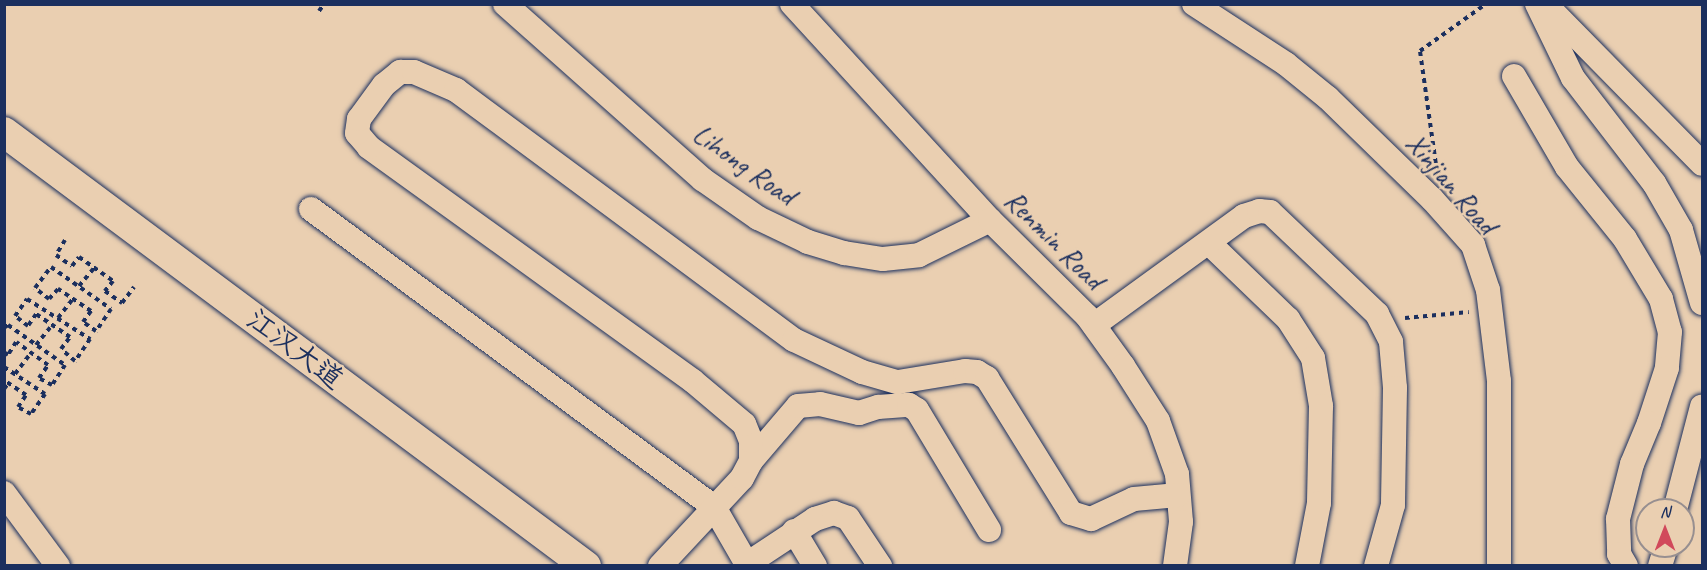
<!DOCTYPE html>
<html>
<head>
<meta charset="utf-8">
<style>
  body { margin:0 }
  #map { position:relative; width:1707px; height:570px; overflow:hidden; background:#eacfb1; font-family:Caveat,"LXGW WenKai TC",sans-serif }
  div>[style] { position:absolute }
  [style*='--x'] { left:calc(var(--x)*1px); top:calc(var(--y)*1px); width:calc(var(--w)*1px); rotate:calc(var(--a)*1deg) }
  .path>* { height:4px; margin-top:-2px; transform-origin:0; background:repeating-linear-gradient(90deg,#1b2f5e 0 4.5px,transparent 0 9px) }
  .roads { filter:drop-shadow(0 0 2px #1b2f5e) drop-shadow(0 0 2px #1b2f5e) }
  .minor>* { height:24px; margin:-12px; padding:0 12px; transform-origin:12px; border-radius:12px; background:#eacfb1 }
  .major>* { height:30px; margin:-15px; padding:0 15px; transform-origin:15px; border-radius:15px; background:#eacfb1 }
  span { translate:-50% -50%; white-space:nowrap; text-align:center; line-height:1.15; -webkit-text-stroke:5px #eacfb1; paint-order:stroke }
  .street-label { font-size:28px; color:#1b2f5e }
  .frame { position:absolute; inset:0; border:6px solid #1b2f5e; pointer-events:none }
  .north { position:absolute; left:1635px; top:498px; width:60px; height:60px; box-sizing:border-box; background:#eacfb1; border:2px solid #978f90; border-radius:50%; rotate:0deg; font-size:16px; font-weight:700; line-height:24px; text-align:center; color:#1b2f5e }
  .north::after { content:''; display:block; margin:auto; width:21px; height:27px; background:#d1495b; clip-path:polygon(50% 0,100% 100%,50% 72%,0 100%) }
</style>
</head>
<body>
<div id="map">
  <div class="path">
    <i style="--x:319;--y:11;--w:9;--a:-54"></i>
    <i style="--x:1437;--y:172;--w:122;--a:-98"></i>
    <i style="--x:1420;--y:51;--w:81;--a:-35.5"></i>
    <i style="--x:65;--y:240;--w:17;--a:121"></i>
    <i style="--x:56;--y:255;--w:19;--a:35"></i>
    <i style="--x:72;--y:266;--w:11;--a:-52"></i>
    <i style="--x:79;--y:257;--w:42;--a:35.2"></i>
    <i style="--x:113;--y:281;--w:13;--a:129"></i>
    <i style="--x:105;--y:291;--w:21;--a:35"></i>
    <i style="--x:122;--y:303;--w:20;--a:-53"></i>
    <i style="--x:51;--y:267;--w:73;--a:35"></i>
    <i style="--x:111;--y:309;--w:27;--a:124"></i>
    <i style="--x:96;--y:331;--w:16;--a:-145"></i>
    <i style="--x:83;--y:322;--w:14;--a:-54"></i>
    <i style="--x:91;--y:311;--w:40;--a:-146"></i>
    <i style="--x:58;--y:289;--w:13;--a:132"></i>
    <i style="--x:49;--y:299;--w:18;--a:-142"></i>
    <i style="--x:35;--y:288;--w:26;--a:-53"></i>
    <i style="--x:79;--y:286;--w:23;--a:-50"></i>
    <i style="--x:27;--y:299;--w:75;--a:32.4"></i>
    <i style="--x:90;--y:339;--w:27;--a:124"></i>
    <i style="--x:75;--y:361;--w:18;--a:-139"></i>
    <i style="--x:61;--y:349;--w:15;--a:-53"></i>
    <i style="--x:70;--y:337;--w:41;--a:-145.9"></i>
    <i style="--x:36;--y:314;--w:14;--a:124"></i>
    <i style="--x:28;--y:326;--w:16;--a:-142"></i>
    <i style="--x:15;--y:316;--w:21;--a:-55"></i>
    <i style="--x:58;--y:318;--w:24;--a:-52"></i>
    <i style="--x:1405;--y:318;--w:64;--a:-5.4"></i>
    <i style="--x:4;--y:328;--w:5;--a:-37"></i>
    <i style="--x:8;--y:325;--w:70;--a:35.1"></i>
    <i style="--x:65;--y:365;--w:24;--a:123"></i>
    <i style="--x:52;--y:385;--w:15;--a:-152"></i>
    <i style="--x:39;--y:378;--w:16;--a:-55"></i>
    <i style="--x:48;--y:365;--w:39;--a:-144"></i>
    <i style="--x:16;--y:342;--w:15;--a:122"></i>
    <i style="--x:8;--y:355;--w:5;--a:-143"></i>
    <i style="--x:36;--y:345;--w:26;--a:-51"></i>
    <i style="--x:4;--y:367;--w:49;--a:33.4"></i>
    <i style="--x:45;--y:394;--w:24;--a:125"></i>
    <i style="--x:31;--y:414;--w:15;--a:-152"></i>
    <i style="--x:18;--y:407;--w:14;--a:-56"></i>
    <i style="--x:26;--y:395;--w:27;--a:-146"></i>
    <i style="--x:15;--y:374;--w:26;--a:-53"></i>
    <i style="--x:4;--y:389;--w:9;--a:-54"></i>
  </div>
  <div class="roads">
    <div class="minor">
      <i style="--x:505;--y:4;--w:264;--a:41.6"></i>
      <i style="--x:702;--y:179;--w:68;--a:34.9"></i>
      <i style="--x:758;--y:218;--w:55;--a:25.6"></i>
      <i style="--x:808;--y:242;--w:38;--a:17"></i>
      <i style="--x:844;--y:253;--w:39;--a:9"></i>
      <i style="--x:883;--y:259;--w:36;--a:-6"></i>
      <i style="--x:919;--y:255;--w:79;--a:-26.2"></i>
      <i style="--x:792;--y:4;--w:293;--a:47.5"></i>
      <i style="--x:990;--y:220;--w:136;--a:44.7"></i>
      <i style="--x:1087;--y:316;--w:62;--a:54.2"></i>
      <i style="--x:1123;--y:366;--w:65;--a:57.5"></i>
      <i style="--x:1158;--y:421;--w:56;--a:70.3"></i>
      <i style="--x:1177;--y:474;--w:48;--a:85.2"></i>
      <i style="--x:1181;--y:522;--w:44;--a:97.8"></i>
      <i style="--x:1194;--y:4;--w:110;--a:33.1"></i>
      <i style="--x:1286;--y:64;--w:54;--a:39"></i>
      <i style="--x:1328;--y:98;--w:145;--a:44.2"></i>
      <i style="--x:1432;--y:199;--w:62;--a:48.3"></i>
      <i style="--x:1473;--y:245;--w:47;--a:71.6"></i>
      <i style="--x:1488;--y:290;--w:92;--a:83.1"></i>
      <i style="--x:1499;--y:381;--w:185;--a:90"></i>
      <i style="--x:1537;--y:4;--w:82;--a:64.1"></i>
      <i style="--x:1573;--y:78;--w:133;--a:52.4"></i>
      <i style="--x:1654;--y:183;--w:54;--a:60.1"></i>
      <i style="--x:1681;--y:230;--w:76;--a:74"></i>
      <i style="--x:1545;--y:4;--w:224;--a:45.5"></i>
      <i style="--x:1514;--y:76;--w:105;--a:59.8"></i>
      <i style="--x:1567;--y:167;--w:92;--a:51.1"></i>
      <i style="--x:1625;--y:239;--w:70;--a:59"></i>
      <i style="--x:1661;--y:299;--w:34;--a:75"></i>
      <i style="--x:1670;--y:332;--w:36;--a:95"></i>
      <i style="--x:1667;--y:368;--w:58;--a:108.1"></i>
      <i style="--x:1649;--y:423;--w:44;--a:112.5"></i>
      <i style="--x:1632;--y:464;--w:57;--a:104.3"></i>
      <i style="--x:1618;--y:519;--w:35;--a:88"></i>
      <i style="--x:1619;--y:554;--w:14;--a:60"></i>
      <i style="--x:311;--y:209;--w:501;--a:36.48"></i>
      <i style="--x:714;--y:507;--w:68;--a:60"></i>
      <i style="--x:1209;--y:243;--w:110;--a:43.9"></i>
      <i style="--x:1288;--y:319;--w:46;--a:57.3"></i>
      <i style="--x:1313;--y:358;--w:49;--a:80.5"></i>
      <i style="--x:1321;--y:406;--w:97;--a:91.2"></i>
      <i style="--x:1319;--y:503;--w:64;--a:100.8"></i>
      <i style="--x:1094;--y:325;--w:185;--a:-36"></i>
      <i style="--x:1244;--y:216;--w:16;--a:-18"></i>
      <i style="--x:1259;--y:211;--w:11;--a:5"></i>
      <i style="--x:1270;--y:212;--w:148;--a:43.6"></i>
      <i style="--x:1377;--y:314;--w:31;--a:63"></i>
      <i style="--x:1391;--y:342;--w:46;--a:85"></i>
      <i style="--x:1395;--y:388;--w:117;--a:91"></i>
      <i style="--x:1393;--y:505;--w:63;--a:105.6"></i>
      <i style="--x:751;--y:461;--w:72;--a:-49.5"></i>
      <i style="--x:798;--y:406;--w:22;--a:-5"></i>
      <i style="--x:820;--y:404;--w:40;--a:13"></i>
      <i style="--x:859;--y:413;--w:20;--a:-18"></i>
      <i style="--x:878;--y:407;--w:31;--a:-4"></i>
      <i style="--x:909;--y:405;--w:9;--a:32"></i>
      <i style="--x:917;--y:410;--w:140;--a:59"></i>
      <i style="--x:4;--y:493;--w:91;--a:53.5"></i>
      <i style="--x:1675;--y:510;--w:107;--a:-75.4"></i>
      <i style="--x:794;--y:531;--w:41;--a:59"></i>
      <i style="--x:747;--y:564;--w:82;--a:-33.5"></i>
      <i style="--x:815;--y:519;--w:20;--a:-18"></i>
      <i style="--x:834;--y:513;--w:15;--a:20"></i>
      <i style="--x:848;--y:518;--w:58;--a:56.3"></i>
      <i style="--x:660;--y:566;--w:120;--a:-47"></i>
      <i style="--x:742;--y:478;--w:19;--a:-62"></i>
      <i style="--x:751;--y:461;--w:20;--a:-90"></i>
      <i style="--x:751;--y:441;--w:18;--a:-112"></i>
      <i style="--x:744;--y:424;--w:67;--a:-139.9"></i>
      <i style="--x:693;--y:381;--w:400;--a:-144.2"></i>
      <i style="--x:369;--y:147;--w:18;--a:-131"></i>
      <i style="--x:357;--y:133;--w:14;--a:-82"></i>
      <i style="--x:359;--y:119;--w:42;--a:-53.7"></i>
      <i style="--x:384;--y:85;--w:21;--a:-39"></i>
      <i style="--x:400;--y:72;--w:14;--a:0"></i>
      <i style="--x:414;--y:72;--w:46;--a:23.2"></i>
      <i style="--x:456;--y:90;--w:420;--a:36.5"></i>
      <i style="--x:794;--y:340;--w:75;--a:25.2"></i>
      <i style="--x:862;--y:372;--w:37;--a:16"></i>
      <i style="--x:898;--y:382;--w:68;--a:-9.3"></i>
      <i style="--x:965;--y:371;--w:12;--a:5"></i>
      <i style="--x:977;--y:372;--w:12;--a:31"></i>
      <i style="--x:987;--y:378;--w:159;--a:58.1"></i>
      <i style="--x:1071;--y:513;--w:21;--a:17"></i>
      <i style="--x:1091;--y:519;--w:47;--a:-24.9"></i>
      <i style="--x:1134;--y:499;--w:44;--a:-5.2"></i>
      <i style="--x:1660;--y:566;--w:21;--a:-73"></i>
    </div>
    <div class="major">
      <i style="--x:4;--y:132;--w:726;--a:36.71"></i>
    </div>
  </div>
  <div class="street-label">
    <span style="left:744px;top:165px;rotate:35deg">Lihong Road</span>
    <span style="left:1451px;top:184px;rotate:49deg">Xinjian Road</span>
    <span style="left:1054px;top:240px;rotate:45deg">Renmin Road</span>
    <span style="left:295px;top:349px;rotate:37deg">江汉大道</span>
  </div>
  <div class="frame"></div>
  <div class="north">N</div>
</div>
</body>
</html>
